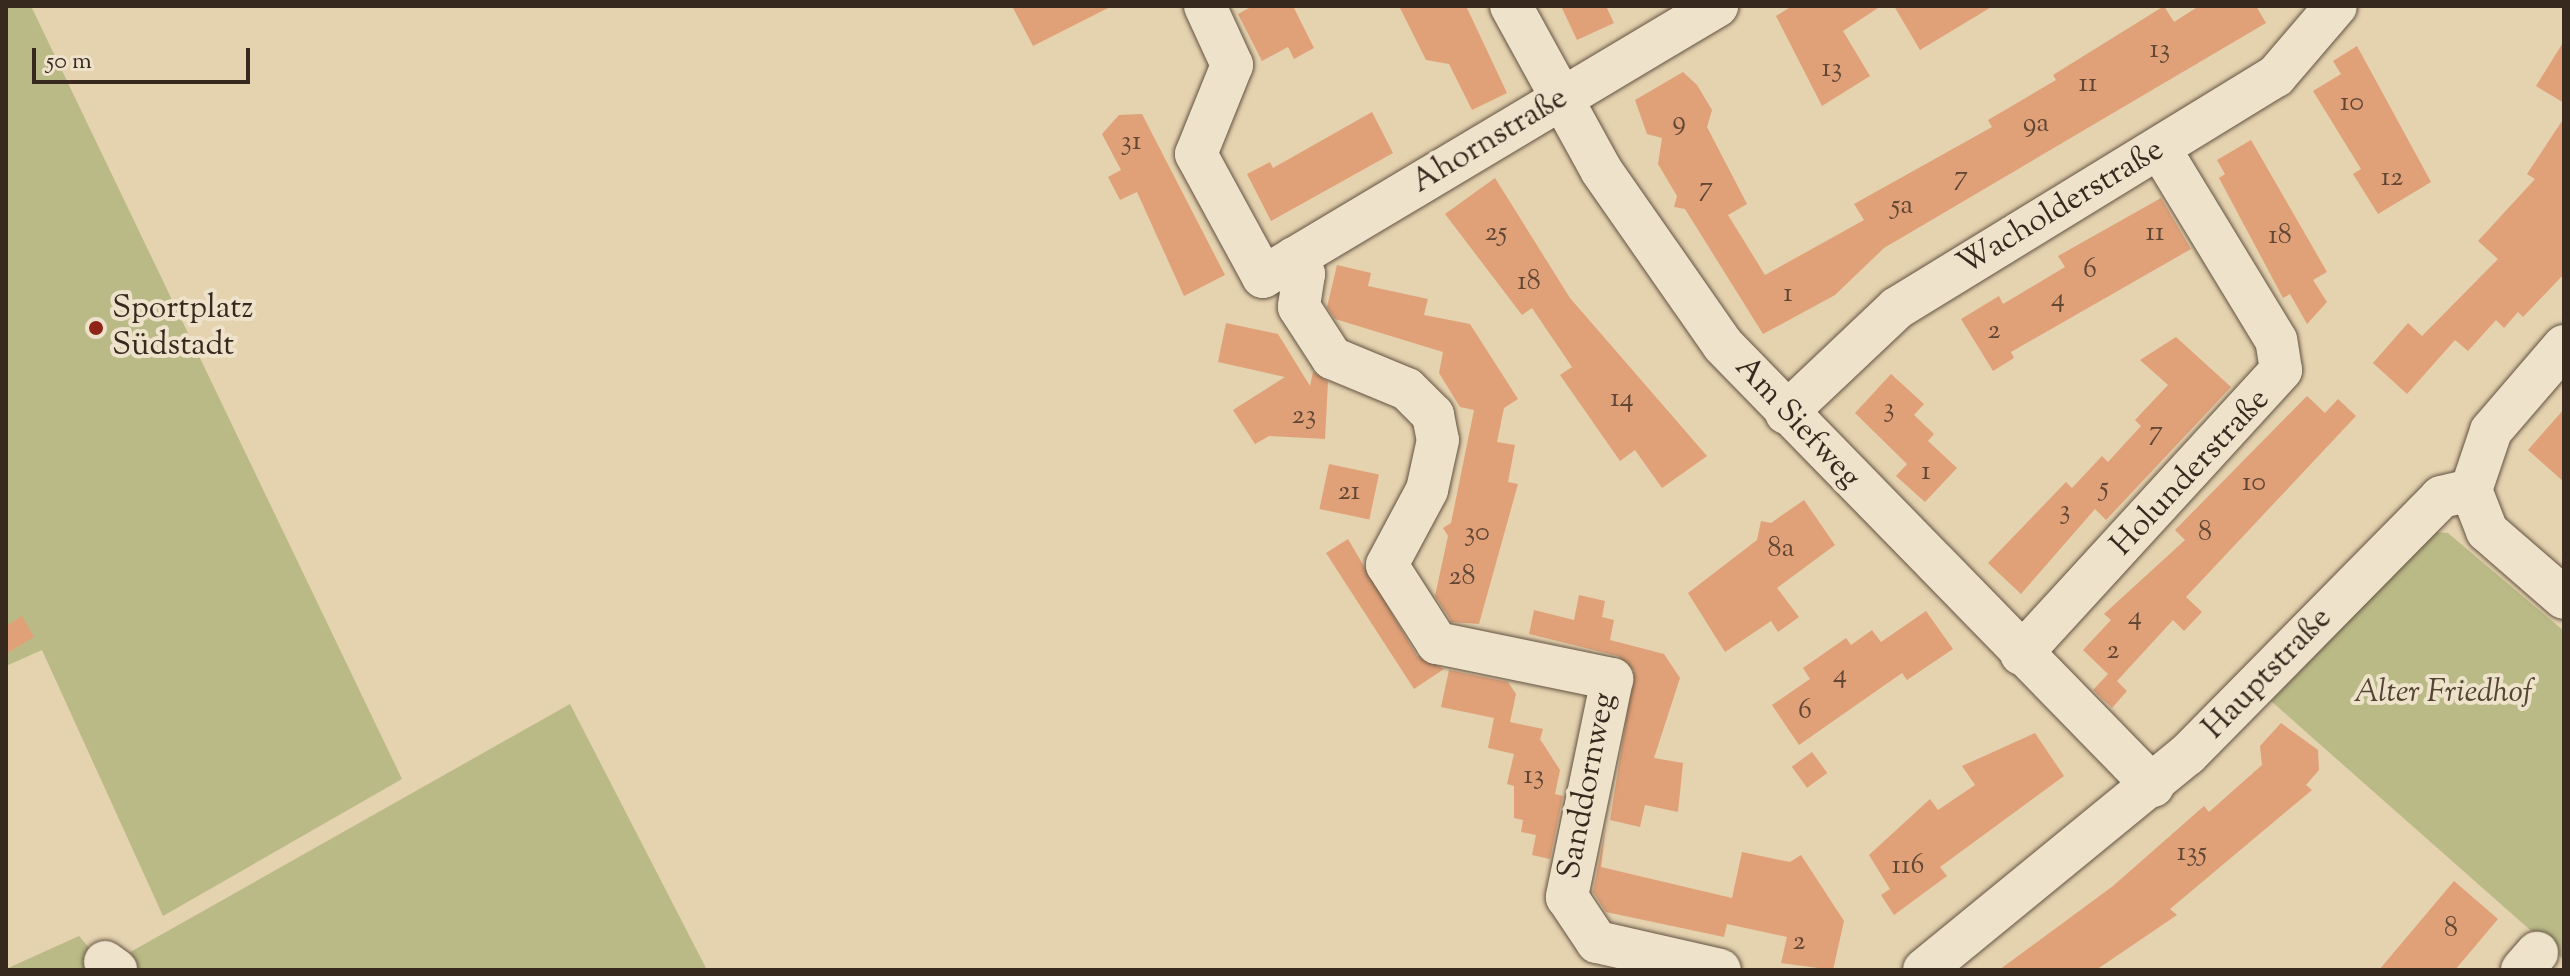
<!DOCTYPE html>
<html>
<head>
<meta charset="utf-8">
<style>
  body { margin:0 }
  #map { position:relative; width:2570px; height:976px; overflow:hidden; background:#e5d2af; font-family:"Sorts Mill Goudy",serif }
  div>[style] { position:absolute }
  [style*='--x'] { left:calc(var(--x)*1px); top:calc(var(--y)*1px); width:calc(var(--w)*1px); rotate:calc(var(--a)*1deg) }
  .green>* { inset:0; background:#baba87 }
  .building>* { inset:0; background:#e0a179; transform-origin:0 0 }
  .roads { filter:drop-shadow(0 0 2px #635342) drop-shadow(0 0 2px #635342) }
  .minor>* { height:42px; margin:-21px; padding:0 21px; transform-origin:21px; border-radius:21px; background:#eee2cb }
  .dots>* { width:22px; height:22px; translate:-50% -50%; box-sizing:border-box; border:4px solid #eee2cb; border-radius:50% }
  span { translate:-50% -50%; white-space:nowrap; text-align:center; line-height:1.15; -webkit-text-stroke:8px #eee2cb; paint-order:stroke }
  .number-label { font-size:28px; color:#624735 }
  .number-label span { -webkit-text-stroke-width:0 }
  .street-label { font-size:32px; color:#38291e }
  .poi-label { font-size:32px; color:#38291e }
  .left { translate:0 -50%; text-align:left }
  .park-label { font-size:32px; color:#524633; font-style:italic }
  .frame { position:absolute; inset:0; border:8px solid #38291e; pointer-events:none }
  .scale { position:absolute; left:32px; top:48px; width:218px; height:36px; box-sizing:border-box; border:4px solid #38291e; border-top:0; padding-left:10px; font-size:24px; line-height:28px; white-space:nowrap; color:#38291e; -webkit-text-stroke:6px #eee2cb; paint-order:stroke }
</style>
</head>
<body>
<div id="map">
  <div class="green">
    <i style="clip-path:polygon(6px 6px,31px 6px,402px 779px,163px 916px,42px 650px,6px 666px)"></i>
    <i style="clip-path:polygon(2435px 532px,2448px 533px,2564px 631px,2564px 960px,2271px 701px)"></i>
    <i style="clip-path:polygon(570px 704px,707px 970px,131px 970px,118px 959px)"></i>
    <i style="clip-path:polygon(79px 936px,108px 970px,6px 970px,6px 969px)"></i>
  </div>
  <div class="building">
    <i style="clip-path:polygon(1012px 6px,1112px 6px,1033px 46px)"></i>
    <i style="clip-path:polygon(1253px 6px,1293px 6px,1314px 48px,1294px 59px,1288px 47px,1262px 61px,1238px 14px)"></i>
    <i style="clip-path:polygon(1399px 6px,1466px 6px,1507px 93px,1472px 110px,1449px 64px,1426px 60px)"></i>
    <i style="clip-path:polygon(1561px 6px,1606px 6px,1614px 23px,1577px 40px)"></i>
    <i style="clip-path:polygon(1792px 6px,1881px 6px,1843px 31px,1870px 76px,1822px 106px,1776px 16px)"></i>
    <i style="clip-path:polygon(1894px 6px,1993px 6px,1920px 50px)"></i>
    <i style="clip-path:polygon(2164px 6px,2174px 22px,2199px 6px,2256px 6px,2266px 23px,1884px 248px,1835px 295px,1763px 334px,1685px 209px,1674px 207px,1677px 196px,1658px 164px,1662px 138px,1647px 134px,1635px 100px,1683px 72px,1697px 85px,1712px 110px,1707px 127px,1747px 204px,1728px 215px,1765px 275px,1864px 220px,1854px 204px,1992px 127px,1988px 120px,2056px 80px,2053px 75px)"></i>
    <i style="clip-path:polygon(2564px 41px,2564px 103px,2536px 86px)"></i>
    <i style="clip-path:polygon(2357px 46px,2431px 182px,2378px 214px,2353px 174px,2361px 169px,2313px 91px,2341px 74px,2333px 61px)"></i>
    <i style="clip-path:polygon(1372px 112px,1393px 153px,1271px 221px,1247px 174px,1270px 162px,1273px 168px)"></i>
    <i style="clip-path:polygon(1142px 114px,1225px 275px,1184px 296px,1137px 192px,1120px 200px,1108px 177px,1121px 170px,1102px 134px,1119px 115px)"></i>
    <i style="clip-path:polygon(2564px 118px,2564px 274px,2523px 317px,2518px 312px,2504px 328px,2496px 320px,2468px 351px,2455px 340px,2407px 394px,2373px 363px,2408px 323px,2422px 336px,2498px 259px,2478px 241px,2535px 179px,2527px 174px)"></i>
    <i style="clip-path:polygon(2251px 140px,2327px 272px,2313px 280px,2327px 302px,2307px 324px,2290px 294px,2283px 298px,2219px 178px,2225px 174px,2217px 160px)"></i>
    <i style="clip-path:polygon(1495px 178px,1570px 298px,1707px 456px,1662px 488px,1635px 450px,1620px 461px,1560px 375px,1572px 367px,1532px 308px,1522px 315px,1445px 214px)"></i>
    <i style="clip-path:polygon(2161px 198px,2191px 249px,2011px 352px,2014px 358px,1993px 371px,1961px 319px,1999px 296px,2003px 304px,2065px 267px,2058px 256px)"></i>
    <i style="clip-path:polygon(1337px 265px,1371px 273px,1368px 286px,1428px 299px,1424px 315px,1470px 324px,1518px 399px,1504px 408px,1497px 442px,1515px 445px,1508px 482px,1518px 484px,1479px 624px,1452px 622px,1435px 596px,1448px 536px,1443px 528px,1451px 523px,1474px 410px,1460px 407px,1439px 373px,1443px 352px,1335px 319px,1327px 307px)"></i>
    <i style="clip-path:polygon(1226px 323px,1278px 334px,1310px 386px,1313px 372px,1328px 382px,1325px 439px,1269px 436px,1255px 444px,1233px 410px,1285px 377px,1218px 362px)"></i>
    <i style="clip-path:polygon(2176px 337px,2231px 387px,2106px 520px,2095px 509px,2021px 594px,1988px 563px,2066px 482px,2072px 488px,2102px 456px,2108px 462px,2141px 426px,2135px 420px,2168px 385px,2140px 360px)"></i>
    <i style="clip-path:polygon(1891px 374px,1924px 404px,1914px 415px,1934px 434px,1928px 441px,1957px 468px,1925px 502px,1896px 476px,1907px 464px,1855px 413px)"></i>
    <i style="clip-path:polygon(2307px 396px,2325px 413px,2338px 399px,2356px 416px,2186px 597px,2202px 612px,2184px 631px,2173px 620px,2117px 681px,2127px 691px,2112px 708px,2093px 690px,2108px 674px,2083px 650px,2111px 620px,2104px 614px,2185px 540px,2175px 530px)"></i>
    <i style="clip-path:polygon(2564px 409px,2564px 482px,2528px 450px)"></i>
    <i style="left:1329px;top:464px;width:51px;height:46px;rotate:12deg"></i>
    <i style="clip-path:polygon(1804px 500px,1835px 545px,1777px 588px,1799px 617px,1778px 632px,1771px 621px,1725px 652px,1688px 593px,1757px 540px,1761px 521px,1771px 523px)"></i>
    <i style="clip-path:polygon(1348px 539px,1417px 656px,1444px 669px,1414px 689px,1326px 553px)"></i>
    <i style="clip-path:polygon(1579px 595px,1605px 601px,1602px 617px,1614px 620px,1610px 640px,1664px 654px,1680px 678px,1654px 758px,1683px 763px,1678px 812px,1645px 805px,1640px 827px,1610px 820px,1634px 671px,1618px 656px,1529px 634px,1534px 610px,1574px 620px)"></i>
    <i style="clip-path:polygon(1926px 611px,1953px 649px,1907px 680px,1902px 673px,1799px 745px,1772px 705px,1810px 679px,1803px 668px,1846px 638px,1851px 645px,1872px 630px,1881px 642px)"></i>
    <i style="clip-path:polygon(22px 616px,34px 637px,6px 654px,6px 626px)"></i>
    <i style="clip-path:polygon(1449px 670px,1508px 682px,1516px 694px,1510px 722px,1543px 729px,1540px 739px,1560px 770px,1555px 794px,1563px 796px,1550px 859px,1532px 855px,1536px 835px,1521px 832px,1523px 820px,1514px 818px,1514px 786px,1507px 784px,1514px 754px,1488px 748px,1494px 718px,1441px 707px)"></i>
    <i style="clip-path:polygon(2281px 723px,2318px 750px,2319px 770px,2306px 785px,2312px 790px,2170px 909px,2177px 915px,2096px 970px,1999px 970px,2113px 886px,2204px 806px,2209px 812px,2262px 765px,2260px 746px)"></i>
    <i style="clip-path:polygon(2035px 733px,2064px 776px,1940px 867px,1947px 876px,1894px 915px,1881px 895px,1890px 889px,1869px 855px,1930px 799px,1938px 810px,1975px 785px,1962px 766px)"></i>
    <i style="left:1812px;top:752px;width:26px;height:25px;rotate:54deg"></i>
    <i style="clip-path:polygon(1606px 826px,1601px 867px,1732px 898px,1742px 852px,1790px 862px,1801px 855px,1844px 921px,1833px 970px,1781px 963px,1787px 937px,1727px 924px,1724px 937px,1606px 912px,1593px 892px)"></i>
    <i style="clip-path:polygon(2454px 881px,2498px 919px,2455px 970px,2379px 970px)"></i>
  </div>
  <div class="roads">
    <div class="minor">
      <i style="--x:1205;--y:6;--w:65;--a:65.4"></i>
      <i style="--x:1232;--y:65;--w:96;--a:112"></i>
      <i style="--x:1196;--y:154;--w:140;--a:61.4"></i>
      <i style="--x:1263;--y:277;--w:529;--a:-30.83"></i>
      <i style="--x:1511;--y:6;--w:187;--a:61.2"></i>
      <i style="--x:1601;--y:170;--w:213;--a:55.1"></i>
      <i style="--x:1723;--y:345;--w:616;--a:45.72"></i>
      <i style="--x:1294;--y:258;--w:19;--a:58"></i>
      <i style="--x:1304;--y:274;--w:33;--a:99"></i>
      <i style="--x:1299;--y:307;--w:61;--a:57.1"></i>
      <i style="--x:1332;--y:358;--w:81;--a:22.5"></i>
      <i style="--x:1407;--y:389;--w:37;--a:45"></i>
      <i style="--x:1433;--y:415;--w:25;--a:79"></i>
      <i style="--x:1438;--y:440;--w:51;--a:102.4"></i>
      <i style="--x:1427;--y:490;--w:85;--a:118.1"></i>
      <i style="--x:1387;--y:565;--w:93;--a:57.3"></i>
      <i style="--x:1437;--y:643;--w:179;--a:11.6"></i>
      <i style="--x:1612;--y:679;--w:223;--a:101.7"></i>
      <i style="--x:1567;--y:897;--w:54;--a:56.3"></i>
      <i style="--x:1597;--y:942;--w:126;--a:12.8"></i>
      <i style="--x:2564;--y:346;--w:112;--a:130.7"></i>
      <i style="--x:2491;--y:431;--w:62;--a:108.7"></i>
      <i style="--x:2471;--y:490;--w:44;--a:68.7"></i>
      <i style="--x:2487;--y:531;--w:102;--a:41"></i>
      <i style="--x:1786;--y:413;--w:153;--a:-43.4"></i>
      <i style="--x:1897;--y:308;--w:444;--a:-31.5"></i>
      <i style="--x:2276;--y:76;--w:92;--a:-49.4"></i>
      <i style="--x:2021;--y:654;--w:385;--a:-47.5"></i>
      <i style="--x:2281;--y:370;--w:30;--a:-99"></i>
      <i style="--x:2276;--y:340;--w:223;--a:-121.3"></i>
      <i style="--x:105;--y:962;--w:14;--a:36"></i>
      <i style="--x:1924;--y:970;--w:340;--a:-39.3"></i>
      <i style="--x:2187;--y:755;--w:362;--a:-45.4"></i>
      <i style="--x:2441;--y:497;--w:31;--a:-13"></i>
      <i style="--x:2522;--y:970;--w:23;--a:-49"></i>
    </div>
  </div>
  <div class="dots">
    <i style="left:96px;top:328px;background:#8f2418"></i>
  </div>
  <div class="number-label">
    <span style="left:2160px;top:50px">13</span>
    <span style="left:1832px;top:69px">13</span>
    <span style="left:2088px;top:84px">11</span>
    <span style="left:2352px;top:103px">10</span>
    <span style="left:1679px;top:122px">9</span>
    <span style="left:2036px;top:124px">9a</span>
    <span style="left:1131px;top:142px">31</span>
    <span style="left:1961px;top:177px">7</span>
    <span style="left:2392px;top:178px">12</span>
    <span style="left:1706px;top:188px">7</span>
    <span style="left:1902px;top:206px">5a</span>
    <span style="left:1496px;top:233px">25</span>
    <span style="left:2155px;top:233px">11</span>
    <span style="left:2280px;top:236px">18</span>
    <span style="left:2090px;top:270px">6</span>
    <span style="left:1529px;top:282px">18</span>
    <span style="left:1788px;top:294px">1</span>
    <span style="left:2058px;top:299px">4</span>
    <span style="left:1994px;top:331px">2</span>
    <span style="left:1622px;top:399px">14</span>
    <span style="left:1889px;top:409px">3</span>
    <span style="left:1304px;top:416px">23</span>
    <span style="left:2156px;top:432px">7</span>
    <span style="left:1926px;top:472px">1</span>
    <span style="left:2254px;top:483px">10</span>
    <span style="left:2104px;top:488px">5</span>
    <span style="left:1349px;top:492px">21</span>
    <span style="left:2065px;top:511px">3</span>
    <span style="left:1477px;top:533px">30</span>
    <span style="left:2205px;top:533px">8</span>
    <span style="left:1781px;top:549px">8a</span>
    <span style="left:1462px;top:577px">28</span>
    <span style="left:2135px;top:617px">4</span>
    <span style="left:2113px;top:651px">2</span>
    <span style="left:1840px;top:675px">4</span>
    <span style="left:1805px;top:711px">6</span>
    <span style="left:1534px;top:776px">13</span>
    <span style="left:2192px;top:853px">135</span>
    <span style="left:1908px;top:866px">116</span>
    <span style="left:2451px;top:929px">8</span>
    <span style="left:1799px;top:942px">2</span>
  </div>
  <div class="street-label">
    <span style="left:1490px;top:141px;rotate:-31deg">Ahornstraße</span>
    <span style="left:2061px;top:208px;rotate:-31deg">Wacholderstraße</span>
    <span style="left:1797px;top:423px;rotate:47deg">Am Siefweg</span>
    <span style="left:2191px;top:473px;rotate:-47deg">Holunderstraße</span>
    <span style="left:2268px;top:674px;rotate:-46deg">Hauptstraße</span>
    <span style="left:1588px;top:786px;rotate:-79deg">Sanddornweg</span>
  </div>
  <div class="poi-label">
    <span class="left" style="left:112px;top:328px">Sportplatz<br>Südstadt</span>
  </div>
  <div class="park-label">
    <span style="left:2443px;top:693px">Alter Friedhof</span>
  </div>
  <div class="frame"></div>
  <div class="scale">50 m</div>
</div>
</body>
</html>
